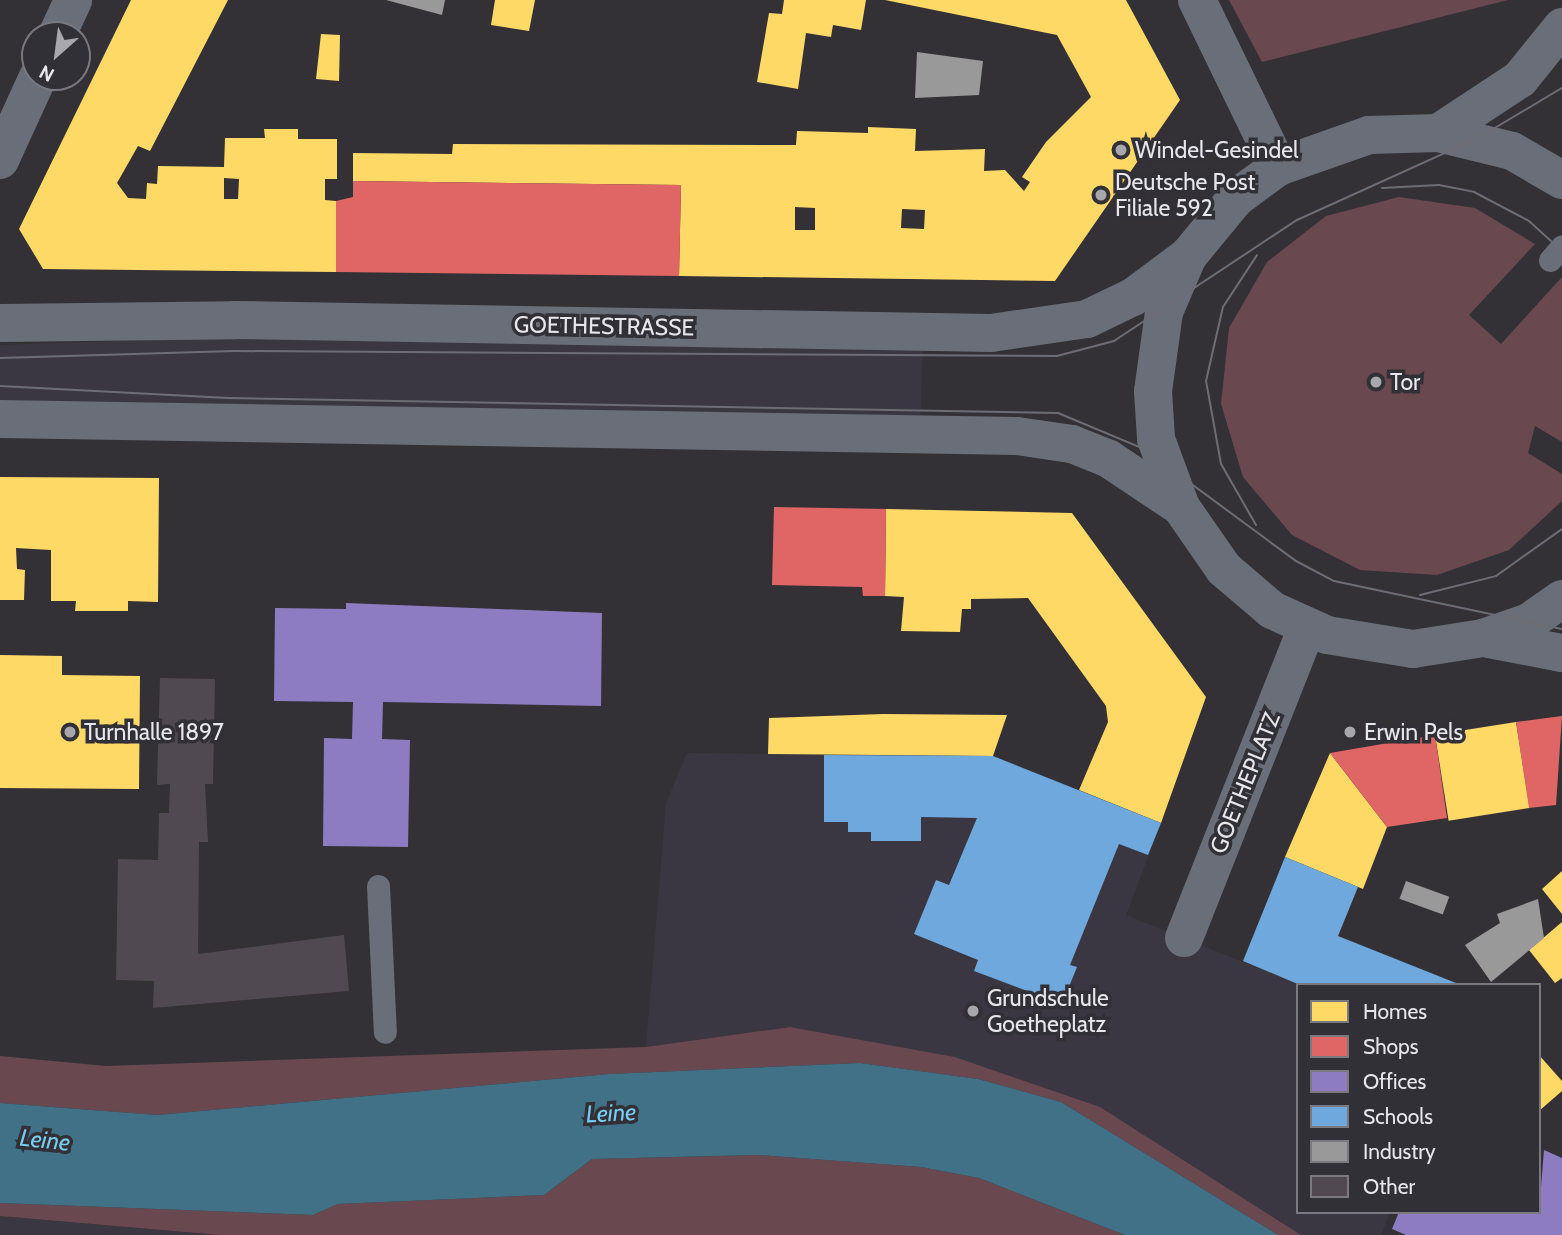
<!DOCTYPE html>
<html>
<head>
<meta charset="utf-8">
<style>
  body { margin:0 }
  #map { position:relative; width:1562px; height:1235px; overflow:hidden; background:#333136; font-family:Cabin,sans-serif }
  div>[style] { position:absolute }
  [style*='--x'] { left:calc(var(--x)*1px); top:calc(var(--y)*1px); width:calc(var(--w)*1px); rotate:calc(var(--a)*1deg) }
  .built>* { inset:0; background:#3a3743 }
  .green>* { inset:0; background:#694850 }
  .water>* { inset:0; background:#417186 }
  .homes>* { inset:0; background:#ffd966; transform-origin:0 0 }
  .shops>* { inset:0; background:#e06666 }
  .offices>* { inset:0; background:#8e7cc3 }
  .schools>* { inset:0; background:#6fa8dc }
  .industry>* { inset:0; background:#999; transform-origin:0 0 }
  .building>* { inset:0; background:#514951 }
  .service>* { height:23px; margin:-11.5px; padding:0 11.5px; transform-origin:11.5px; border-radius:11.5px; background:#6a6e78 }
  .minor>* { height:38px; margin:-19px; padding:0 19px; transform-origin:19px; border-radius:19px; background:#6a6e78 }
  .tertiary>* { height:38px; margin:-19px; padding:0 19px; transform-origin:19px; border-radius:19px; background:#6a6e78 }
  .tram>* { height:2px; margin:-1px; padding:0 1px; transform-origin:1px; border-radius:1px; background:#6c6d75 }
  .dots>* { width:19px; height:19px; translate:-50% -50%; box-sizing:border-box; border:4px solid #323037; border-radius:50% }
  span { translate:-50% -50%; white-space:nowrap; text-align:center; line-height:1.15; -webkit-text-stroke:7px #323037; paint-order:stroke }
  .poi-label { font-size:23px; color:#e7e6eb }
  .left { translate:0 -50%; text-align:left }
  .street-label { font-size:23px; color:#e7e6eb }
  .water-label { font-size:24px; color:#78ccf0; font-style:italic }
  .legend { position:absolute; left:1296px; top:983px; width:245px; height:231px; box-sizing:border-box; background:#323037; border:2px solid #7a797f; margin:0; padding:9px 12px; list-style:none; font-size:21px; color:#e7e6eb }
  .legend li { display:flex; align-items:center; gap:14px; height:35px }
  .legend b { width:35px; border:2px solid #7a797f }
  .north { position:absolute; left:21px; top:21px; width:70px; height:70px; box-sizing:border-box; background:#323037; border:2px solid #7a797f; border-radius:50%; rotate:208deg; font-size:19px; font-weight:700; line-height:28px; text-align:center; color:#e7e6eb }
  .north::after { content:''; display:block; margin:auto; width:24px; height:32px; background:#a8a7ac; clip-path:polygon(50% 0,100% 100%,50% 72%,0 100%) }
</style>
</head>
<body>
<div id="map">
  <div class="built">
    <i style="clip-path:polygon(207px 338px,923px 345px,920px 422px,0 400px,0 345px)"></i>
    <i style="clip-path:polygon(687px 753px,993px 756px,1161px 823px,1126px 915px,1300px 985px,1298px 1212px,1390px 1212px,1381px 1235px,1301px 1235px,1100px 1107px,955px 1057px,790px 1027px,646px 1047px,666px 803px)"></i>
    <i style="clip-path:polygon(0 1216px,220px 1235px,0 1235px)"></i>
  </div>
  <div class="green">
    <i style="clip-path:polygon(1229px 0,1508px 0,1262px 62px)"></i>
    <i style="clip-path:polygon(1399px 197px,1475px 208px,1535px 244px,1469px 315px,1501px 344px,1562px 277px,1562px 442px,1535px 426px,1528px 453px,1562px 474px,1562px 501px,1509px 550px,1437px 575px,1360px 570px,1292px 535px,1243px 477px,1221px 404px,1229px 328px,1267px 262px,1326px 216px)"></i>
    <i style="clip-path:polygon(790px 1027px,955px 1057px,1100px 1107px,1301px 1235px,1278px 1235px,1061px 1102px,978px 1079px,860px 1063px,609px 1074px,157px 1115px,0 1103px,0 1056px,106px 1066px,646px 1047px)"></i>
    <i style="clip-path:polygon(757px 1155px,921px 1167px,979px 1178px,1125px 1235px,220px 1235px,0 1216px,0 1203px,313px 1215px,338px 1204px,544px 1195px,592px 1159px)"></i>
  </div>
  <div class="water">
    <i style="clip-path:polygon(860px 1063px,978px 1079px,1061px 1102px,1278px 1235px,1125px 1235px,979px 1178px,921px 1167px,757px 1155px,592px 1159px,544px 1195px,338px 1204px,313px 1215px,0 1203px,0 1103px,157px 1115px,609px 1074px)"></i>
  </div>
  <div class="homes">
    <i style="clip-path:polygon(evenodd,131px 0,228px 0,150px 151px,138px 146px,117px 183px,128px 198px,146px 199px,147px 183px,157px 184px,158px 166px,224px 167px,225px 138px,265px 138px,264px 129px,298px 129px,298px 139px,337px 139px,337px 179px,325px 179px,325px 200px,336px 201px,336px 272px,43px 269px,19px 229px,131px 0,224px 178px,239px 179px,238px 199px,224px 199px,224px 178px)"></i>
    <i style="clip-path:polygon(495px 0,535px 0,529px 31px,491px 25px)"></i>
    <i style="clip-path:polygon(784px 0,866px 0,861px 30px,833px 25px,831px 37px,806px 33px,798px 89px,757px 82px,769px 13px,782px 14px)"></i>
    <i style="clip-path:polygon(evenodd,885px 0,1126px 0,1180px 100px,1055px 281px,679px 276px,681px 185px,353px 181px,353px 153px,452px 154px,453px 144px,796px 145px,797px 131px,868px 133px,868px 127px,916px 129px,915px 151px,985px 149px,984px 171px,1005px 170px,1024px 191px,1030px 182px,1022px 177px,1046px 142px,1091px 97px,1057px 35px,885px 0,795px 207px,815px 208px,815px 230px,795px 230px,795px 207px,885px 0,902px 209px,925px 210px,924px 229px,901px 228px,902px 209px)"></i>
    <i style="clip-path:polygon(321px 34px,340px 35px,339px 81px,316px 79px)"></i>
    <i style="clip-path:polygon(0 477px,159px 478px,158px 602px,128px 601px,128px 611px,75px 611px,76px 601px,51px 601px,51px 550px,16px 548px,17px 569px,25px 570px,24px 600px,0 600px)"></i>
    <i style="clip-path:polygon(886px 509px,1072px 513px,1206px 697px,1161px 823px,1079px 790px,1108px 722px,1106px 706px,1028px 598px,971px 599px,971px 609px,962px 609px,960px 632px,901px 631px,904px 597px,885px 596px)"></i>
    <i style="clip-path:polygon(0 655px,62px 656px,62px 675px,140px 676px,139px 789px,0 788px)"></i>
    <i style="clip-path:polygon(883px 714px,1007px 715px,993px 756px,768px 754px,769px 718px)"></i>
    <i style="left:1516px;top:722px;width:87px;height:82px;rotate:81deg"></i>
    <i style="clip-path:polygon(1330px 753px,1387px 827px,1363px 889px,1285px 857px)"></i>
    <i style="clip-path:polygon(1562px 871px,1562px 914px,1542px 889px)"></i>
    <i style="clip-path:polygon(1562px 922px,1562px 978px,1555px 983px,1529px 950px)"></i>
    <i style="clip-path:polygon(1539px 1055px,1562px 1081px,1562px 1091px,1539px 1111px)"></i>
  </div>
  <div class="shops">
    <i style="clip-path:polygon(353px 181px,681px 185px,679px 276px,336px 272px,336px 201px,353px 197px)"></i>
    <i style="clip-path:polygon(774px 507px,886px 509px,885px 596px,863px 596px,862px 587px,772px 585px)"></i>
    <i style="clip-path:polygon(1562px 716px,1556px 805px,1529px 808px,1516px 722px)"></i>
    <i style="clip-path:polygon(1435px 735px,1447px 818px,1387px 827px,1330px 753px)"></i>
  </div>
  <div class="offices">
    <i style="clip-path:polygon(346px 603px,602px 613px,601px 706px,383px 702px,382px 739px,410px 740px,408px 847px,323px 846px,324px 738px,352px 739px,353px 702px,274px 701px,275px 608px,346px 609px)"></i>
    <i style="clip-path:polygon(1544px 1150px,1562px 1158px,1562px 1235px,1406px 1235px,1392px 1229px,1399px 1212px,1539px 1212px)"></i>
  </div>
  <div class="schools">
    <i style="clip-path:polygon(824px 755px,993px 756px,1161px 823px,1148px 855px,1119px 844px,1070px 965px,1077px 967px,1062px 1004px,974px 971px,978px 960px,914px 934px,936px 880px,949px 885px,977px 818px,921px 817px,921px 841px,871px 841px,871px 832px,848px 832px,848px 822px,824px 822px)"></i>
    <i style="clip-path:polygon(1285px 857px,1358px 887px,1338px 936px,1461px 985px,1300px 985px,1243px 961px)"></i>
  </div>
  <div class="industry">
    <i style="clip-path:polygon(386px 0,445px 0,442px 15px)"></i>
    <i style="clip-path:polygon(917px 52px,983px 61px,979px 95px,915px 98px)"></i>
    <i style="left:1406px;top:881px;width:46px;height:19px;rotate:20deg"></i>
    <i style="clip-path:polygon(1538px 899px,1544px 938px,1491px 982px,1465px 945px,1500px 923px,1497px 914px)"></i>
  </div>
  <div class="building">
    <i style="clip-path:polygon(160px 678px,215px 679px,213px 784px,205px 784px,208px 842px,199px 842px,198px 954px,344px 935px,349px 991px,153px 1008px,154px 981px,116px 980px,118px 859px,158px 860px,159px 813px,169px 813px,170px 784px,157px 785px)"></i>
  </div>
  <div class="service">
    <i style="--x:1550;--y:260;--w:18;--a:-49"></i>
    <i style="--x:378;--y:886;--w:146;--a:87.3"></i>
  </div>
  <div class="minor">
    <i style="--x:1197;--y:0;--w:186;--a:64.1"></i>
    <i style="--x:57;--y:35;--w:38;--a:-65"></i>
    <i style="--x:0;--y:160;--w:91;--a:-65.4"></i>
    <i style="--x:1184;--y:938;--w:334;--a:-68.4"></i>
  </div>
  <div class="tertiary">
    <i style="--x:1438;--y:133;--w:98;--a:-33.4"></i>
    <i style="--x:1520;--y:79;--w:67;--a:-51.1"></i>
    <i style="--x:1562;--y:180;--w:58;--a:-149.9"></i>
    <i style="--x:1512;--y:151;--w:76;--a:-166.3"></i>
    <i style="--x:1438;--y:133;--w:69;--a:178.3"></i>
    <i style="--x:1369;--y:135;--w:96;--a:160.6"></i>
    <i style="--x:1278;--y:167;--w:52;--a:143.6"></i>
    <i style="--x:1236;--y:198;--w:75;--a:129.6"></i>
    <i style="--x:1188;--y:256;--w:61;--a:113.2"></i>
    <i style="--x:1164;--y:312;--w:80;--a:97.9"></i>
    <i style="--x:1153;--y:391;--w:48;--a:86.4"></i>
    <i style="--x:1156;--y:439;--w:72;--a:69.8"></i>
    <i style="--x:1181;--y:507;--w:75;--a:55.3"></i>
    <i style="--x:1224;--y:569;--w:63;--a:40.5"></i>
    <i style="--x:1272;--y:610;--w:60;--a:24.4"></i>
    <i style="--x:1327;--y:635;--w:87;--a:9.2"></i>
    <i style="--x:1413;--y:649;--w:71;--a:-8.9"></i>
    <i style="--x:1483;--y:638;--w:49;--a:-19.2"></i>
    <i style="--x:1529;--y:622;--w:40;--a:-34.9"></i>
    <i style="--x:0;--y:323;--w:235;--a:-0.7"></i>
    <i style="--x:235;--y:320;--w:756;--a:0.99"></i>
    <i style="--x:991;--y:333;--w:97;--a:-8.3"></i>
    <i style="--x:1087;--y:319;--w:51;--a:-25.6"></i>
    <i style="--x:1133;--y:297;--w:69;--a:-36.7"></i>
    <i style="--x:0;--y:419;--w:1017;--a:0.96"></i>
    <i style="--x:1017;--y:436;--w:56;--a:8.3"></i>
    <i style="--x:1072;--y:444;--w:40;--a:22"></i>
    <i style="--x:1109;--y:459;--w:87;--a:33.7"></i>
    <i style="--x:1489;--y:639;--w:74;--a:10.9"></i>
  </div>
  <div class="tram">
    <i style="--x:1382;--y:188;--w:57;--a:-3"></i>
    <i style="--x:1439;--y:185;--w:36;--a:11"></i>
    <i style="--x:1474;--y:192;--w:62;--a:27.8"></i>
    <i style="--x:1529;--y:221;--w:45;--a:42.3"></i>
    <i style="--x:0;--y:358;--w:234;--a:-1.7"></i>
    <i style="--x:234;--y:351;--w:823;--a:0.35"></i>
    <i style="--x:1057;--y:356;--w:59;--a:-14.7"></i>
    <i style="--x:1114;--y:341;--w:219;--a:-33.5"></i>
    <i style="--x:1297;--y:220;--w:199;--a:-24.4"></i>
    <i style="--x:1478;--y:138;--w:98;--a:-30.8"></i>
    <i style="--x:0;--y:386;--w:228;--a:3"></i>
    <i style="--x:228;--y:398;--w:830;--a:1.04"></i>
    <i style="--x:1058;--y:413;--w:93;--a:22.7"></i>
    <i style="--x:1144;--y:449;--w:189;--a:36.4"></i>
    <i style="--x:1296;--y:561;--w:43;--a:27.8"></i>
    <i style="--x:1334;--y:581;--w:233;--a:11.9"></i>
    <i style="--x:1256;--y:525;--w:70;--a:-119.8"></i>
    <i style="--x:1221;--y:464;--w:84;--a:-100.2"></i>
    <i style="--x:1206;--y:381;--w:76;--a:-77.1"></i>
    <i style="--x:1223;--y:307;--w:62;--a:-56.8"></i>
    <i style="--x:1420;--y:595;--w:78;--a:-14"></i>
    <i style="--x:1496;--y:576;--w:81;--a:-35.5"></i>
  </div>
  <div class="dots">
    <i style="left:1121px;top:150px;background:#a8a7ac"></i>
    <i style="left:1101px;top:195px;background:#a8a7ac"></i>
    <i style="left:1376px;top:382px;background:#a8a7ac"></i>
    <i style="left:70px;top:732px;background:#a8a7ac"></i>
    <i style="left:1350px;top:732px;background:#a8a7ac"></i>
    <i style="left:973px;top:1011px;background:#a8a7ac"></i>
  </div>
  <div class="poi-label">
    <span class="left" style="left:1135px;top:150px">Windel-Gesindel</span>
    <span class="left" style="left:1115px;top:195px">Deutsche Post<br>Filiale 592</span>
    <span class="left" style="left:1390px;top:382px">Tor</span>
    <span class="left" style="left:84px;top:732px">Turnhalle 1897</span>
    <span class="left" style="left:1364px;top:732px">Erwin Pels</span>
    <span class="left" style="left:987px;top:1011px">Grundschule<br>Goetheplatz</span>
  </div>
  <div class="street-label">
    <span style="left:604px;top:326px;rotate:1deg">GOETHESTRASSE</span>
    <span style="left:1245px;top:783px;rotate:-68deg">GOETHEPLATZ</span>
  </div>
  <div class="water-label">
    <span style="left:611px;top:1113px;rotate:-3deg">Leine</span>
    <span style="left:45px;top:1140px;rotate:6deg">Leine</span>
  </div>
  <ul class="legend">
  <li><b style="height:19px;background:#ffd966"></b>Homes</li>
  <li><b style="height:19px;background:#e06666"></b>Shops</li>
  <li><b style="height:19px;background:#8e7cc3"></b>Offices</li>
  <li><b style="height:19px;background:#6fa8dc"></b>Schools</li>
  <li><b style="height:19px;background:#999"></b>Industry</li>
  <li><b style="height:19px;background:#514951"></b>Other</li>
  </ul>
  <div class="north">N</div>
</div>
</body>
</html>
